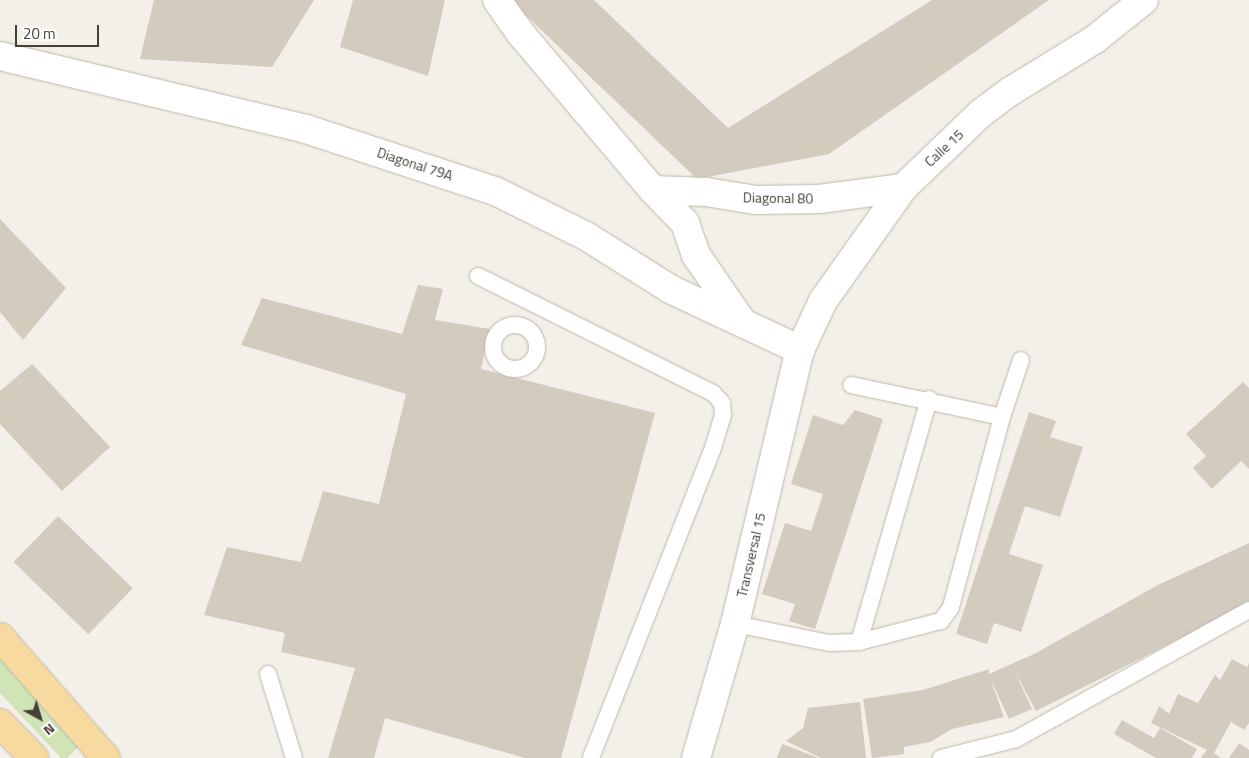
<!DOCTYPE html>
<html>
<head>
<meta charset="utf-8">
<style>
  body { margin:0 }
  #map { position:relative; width:1249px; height:758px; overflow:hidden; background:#f3efe9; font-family:"Titillium Web",sans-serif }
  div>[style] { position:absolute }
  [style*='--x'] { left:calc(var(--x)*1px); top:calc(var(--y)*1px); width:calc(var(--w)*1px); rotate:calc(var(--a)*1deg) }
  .green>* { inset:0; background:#d0e4b5 }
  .building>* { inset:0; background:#d4cbbf; transform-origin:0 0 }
  .roads { filter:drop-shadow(0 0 1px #beb7ac) drop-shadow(0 0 1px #beb7ac) }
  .lane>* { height:16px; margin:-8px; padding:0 8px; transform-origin:8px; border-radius:8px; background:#fff }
  .lane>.ring { margin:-8px; padding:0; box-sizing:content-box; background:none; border:16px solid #fff; border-radius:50% }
  .street>* { height:28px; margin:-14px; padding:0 14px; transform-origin:14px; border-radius:14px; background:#fff }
  .primary>* { height:28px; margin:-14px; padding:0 14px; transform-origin:14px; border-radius:14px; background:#f6da9f }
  span { translate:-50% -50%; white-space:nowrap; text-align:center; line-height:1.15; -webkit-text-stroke:4px #fff; paint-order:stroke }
  .street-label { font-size:14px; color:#464038 }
  .north { position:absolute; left:15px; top:693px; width:50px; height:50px; -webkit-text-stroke:4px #fff; paint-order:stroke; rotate:141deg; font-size:14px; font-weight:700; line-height:20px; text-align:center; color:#464038 }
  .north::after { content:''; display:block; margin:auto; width:18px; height:22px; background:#464038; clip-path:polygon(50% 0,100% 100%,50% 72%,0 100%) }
  .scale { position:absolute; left:15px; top:25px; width:84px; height:22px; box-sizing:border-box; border:2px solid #464038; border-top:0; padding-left:6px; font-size:15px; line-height:18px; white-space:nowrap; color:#464038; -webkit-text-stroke:4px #fff; paint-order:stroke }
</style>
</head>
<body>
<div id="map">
  <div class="green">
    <i style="clip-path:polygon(0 659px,79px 746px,67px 758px,61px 758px,0 693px)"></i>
  </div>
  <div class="building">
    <i style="clip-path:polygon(154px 0,314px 0,272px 67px,140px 59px)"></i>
    <i style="clip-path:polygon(353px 0,445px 0,428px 76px,340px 47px)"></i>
    <i style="clip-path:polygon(515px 0,594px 0,728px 128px,932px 0,1049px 0,829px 154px,697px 179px,513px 3px)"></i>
    <i style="clip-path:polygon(0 219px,66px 288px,23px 340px,0 312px)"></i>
    <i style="clip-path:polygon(418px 285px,443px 289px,435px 320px,490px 329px,481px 369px,655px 413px,561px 758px,525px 758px,385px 718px,374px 758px,328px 758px,355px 668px,281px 652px,285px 633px,204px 615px,227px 547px,301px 562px,323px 491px,379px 504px,406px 394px,241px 345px,262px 298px,402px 334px)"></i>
    <i style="clip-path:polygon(32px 364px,110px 447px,62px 491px,0 424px,0 391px)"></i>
    <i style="clip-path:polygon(1243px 382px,1249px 388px,1249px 469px,1241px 461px,1212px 489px,1193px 468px,1206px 456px,1186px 434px)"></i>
    <i style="clip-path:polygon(855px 410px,883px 419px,815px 629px,789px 621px,795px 604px,762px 594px,785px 523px,811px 531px,823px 494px,791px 484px,813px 415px,843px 425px)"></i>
    <i style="clip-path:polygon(1029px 412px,1056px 421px,1050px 437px,1083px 447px,1060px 517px,1025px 506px,1009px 554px,1043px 565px,1021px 632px,994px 623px,987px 644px,956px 634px)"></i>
    <i style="left:58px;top:516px;width:104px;height:64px;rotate:44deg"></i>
    <i style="clip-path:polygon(1249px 543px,1249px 604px,1036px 711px,1015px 672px,1032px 709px,1009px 719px,990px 678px,1004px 717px,952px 729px,930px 742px,904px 747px,904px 754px,872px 758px,863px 699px,923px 690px,989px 669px,989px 674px,1034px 654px,1158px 585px)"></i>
    <i style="clip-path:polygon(1232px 659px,1247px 667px,1249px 663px,1249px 723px,1244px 730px,1231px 722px,1214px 753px,1221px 758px,1201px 758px,1207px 750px,1151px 723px,1159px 706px,1169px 714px,1178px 694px,1198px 703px,1215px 675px,1220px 680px)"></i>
    <i style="clip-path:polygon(860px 702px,866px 758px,821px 758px,786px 741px,803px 728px,808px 708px)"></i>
    <i style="clip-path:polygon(1122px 720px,1154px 738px,1160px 728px,1197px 749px,1192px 758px,1156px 758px,1114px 734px)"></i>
    <i style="clip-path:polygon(1239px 743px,1249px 750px,1249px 758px,1229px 758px)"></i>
    <i style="clip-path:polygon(782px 744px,819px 758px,777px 758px)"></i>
  </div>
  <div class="roads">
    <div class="lane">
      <i style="--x:478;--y:276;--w:263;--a:26.5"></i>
      <i style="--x:713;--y:393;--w:13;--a:48"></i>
      <i style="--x:722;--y:403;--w:12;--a:85"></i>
      <i style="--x:723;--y:415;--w:34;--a:107"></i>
      <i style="--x:713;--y:448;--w:333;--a:111.5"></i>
      <i class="ring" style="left:493px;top:325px;width:28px;height:28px"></i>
      <i style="--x:1002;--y:417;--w:60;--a:-71.6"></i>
      <i style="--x:735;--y:624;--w:96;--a:11.4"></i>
      <i style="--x:829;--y:643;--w:30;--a:-2"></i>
      <i style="--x:859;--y:642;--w:85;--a:-14.4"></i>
      <i style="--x:941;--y:621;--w:17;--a:-54"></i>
      <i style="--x:951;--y:607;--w:197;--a:-75"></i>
      <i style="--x:1002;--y:417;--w:154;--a:-168"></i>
      <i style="--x:859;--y:642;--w:253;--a:-73.9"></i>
      <i style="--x:268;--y:674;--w:88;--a:72.8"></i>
      <i style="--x:941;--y:758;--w:77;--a:-14.2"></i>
      <i style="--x:1016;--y:739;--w:266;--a:-29"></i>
    </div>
    <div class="street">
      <i style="--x:497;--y:0;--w:42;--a:54.8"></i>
      <i style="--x:521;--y:34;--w:204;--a:49.8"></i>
      <i style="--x:653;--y:190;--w:46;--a:45.9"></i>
      <i style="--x:685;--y:223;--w:34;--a:71"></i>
      <i style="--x:696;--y:255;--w:81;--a:55.5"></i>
      <i style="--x:0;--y:56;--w:315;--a:13.4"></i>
      <i style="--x:306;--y:129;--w:199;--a:18.2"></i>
      <i style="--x:495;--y:191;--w:102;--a:26.3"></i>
      <i style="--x:586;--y:236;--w:99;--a:32.2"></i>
      <i style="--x:670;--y:289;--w:144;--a:25.1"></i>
      <i style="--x:653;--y:190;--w:53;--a:2.2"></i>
      <i style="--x:706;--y:192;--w:51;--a:9.1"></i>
      <i style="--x:756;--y:200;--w:63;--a:-0.9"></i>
      <i style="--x:819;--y:199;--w:85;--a:-7.5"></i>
      <i style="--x:696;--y:758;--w:140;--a:-73.8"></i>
      <i style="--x:735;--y:624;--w:282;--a:-76.7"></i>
      <i style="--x:800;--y:350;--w:54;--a:-64.9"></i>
      <i style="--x:823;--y:301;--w:138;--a:-54.7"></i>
      <i style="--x:903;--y:188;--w:107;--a:-43.9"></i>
      <i style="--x:980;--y:114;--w:39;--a:-37"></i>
      <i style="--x:1011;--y:91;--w:97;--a:-31.6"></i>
      <i style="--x:1094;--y:40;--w:64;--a:-38.7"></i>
    </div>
    <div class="primary">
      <i style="--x:0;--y:637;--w:161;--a:48.8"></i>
      <i style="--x:0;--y:723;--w:49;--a:45.8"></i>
    </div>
  </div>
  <div class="street-label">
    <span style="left:944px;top:148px;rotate:-43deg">Calle 15</span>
    <span style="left:415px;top:164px;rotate:18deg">Diagonal 79A</span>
    <span style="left:778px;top:198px;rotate:1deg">Diagonal 80</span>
    <span style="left:751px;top:555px;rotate:-77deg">Transversal 15</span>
  </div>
  <div class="north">N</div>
  <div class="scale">20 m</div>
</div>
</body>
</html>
